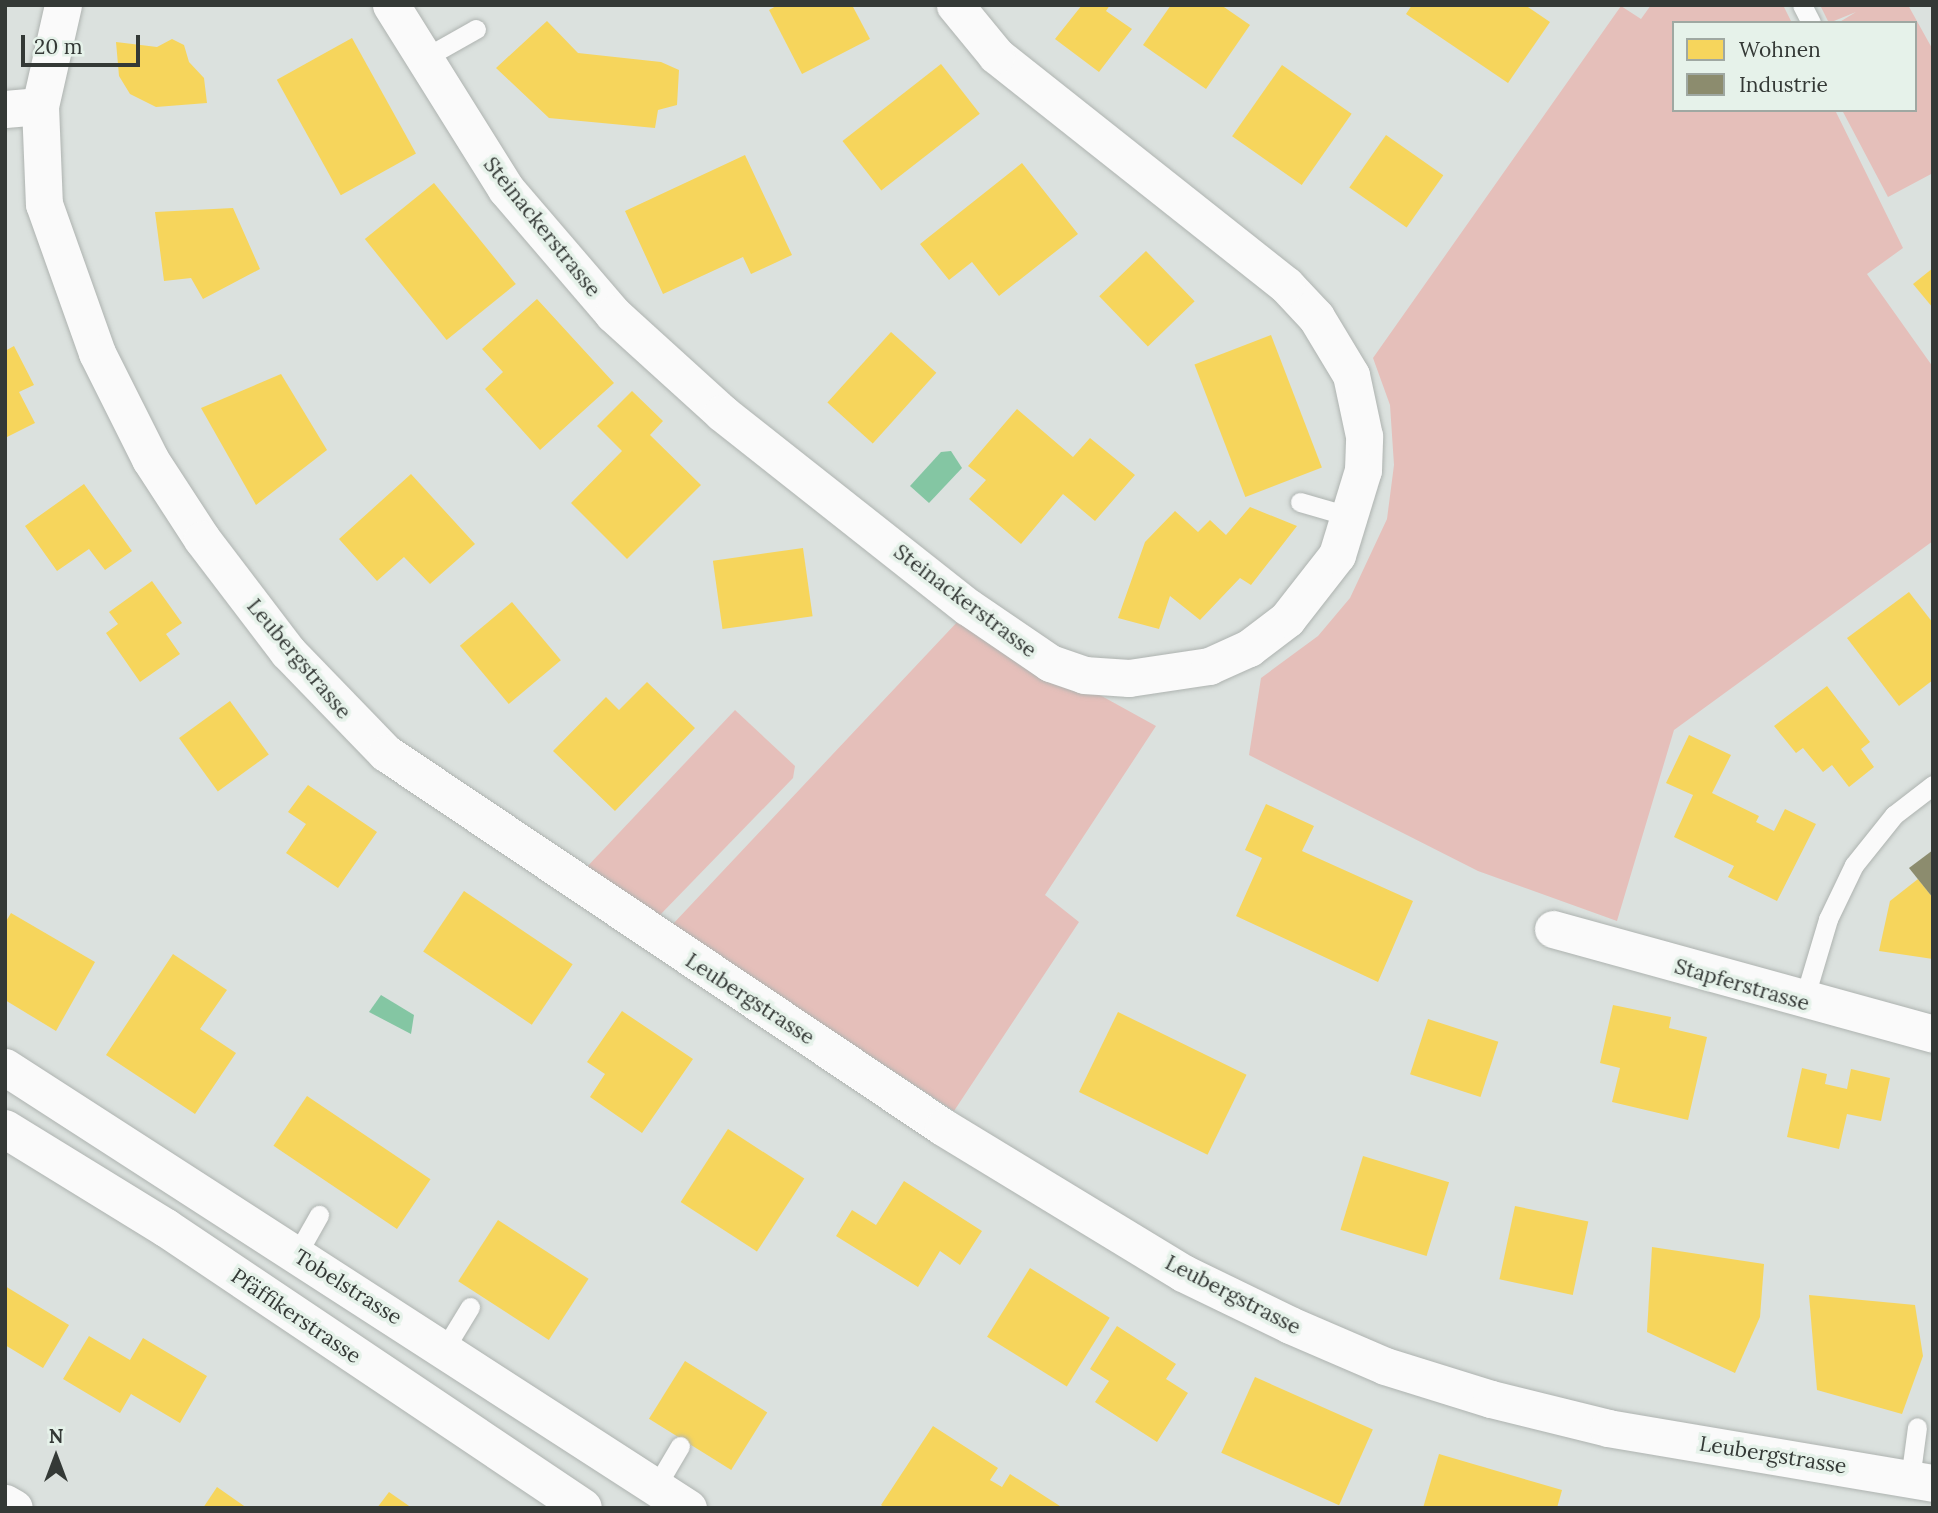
<!DOCTYPE html>
<html>
<head>
<meta charset="utf-8">
<style>
  body { margin:0 }
  #map { position:relative; width:1938px; height:1513px; overflow:hidden; background:#dbe1de; font-family:Lora,serif }
  div>[style] { position:absolute }
  [style*='--x'] { left:calc(var(--x)*1px); top:calc(var(--y)*1px); width:calc(var(--w)*1px); rotate:calc(var(--a)*1deg) }
  .green>* { inset:0; background:#e5bfba }
  .water>* { inset:0; background:#84c6a3 }
  .homes>* { inset:0; background:#f6d55c; transform-origin:0 0 }
  .industry>* { inset:0; background:#8c8c6e }
  .roads { filter:drop-shadow(0 0 2px #aeb3b0) drop-shadow(0 0 2px #aeb3b0) }
  .service>* { height:19px; margin:-9.5px; padding:0 9.5px; transform-origin:9.5px; border-radius:9.5px; background:#fafafa }
  .minor>* { height:37px; margin:-18.5px; padding:0 18.5px; transform-origin:18.5px; border-radius:18.5px; background:#fafafa }
  .secondary>* { height:38px; margin:-19px; padding:0 19px; transform-origin:19px; border-radius:19px; background:#fafafa }
  span { translate:-50% -50%; white-space:nowrap; text-align:center; line-height:1.15; -webkit-text-stroke:7px #e6f2ea; paint-order:stroke }
  .street-label { font-size:21px; color:#343936 }
  .frame { position:absolute; inset:0; border:7px solid #343936; pointer-events:none }
  .legend { position:absolute; left:1672px; top:21px; width:245px; height:91px; box-sizing:border-box; background:#e6f2ea; border:2px solid #9fa8a2; margin:0; padding:9px 12px; list-style:none; font-size:21px; color:#343936 }
  .legend li { display:flex; align-items:center; gap:14px; height:35px }
  .legend b { width:35px; border:2px solid #9fa8a2 }
  .north { position:absolute; left:21px; top:1422px; width:70px; height:70px; -webkit-text-stroke:5px #e6f2ea; paint-order:stroke; rotate:0deg; font-size:19px; font-weight:700; line-height:28px; text-align:center; color:#343936 }
  .north::after { content:''; display:block; margin:auto; width:24px; height:32px; background:#343936; clip-path:polygon(50% 0,100% 100%,50% 72%,0 100%) }
  .scale { position:absolute; left:21px; top:35px; width:119px; height:32px; box-sizing:border-box; border:4px solid #343936; border-top:0; padding-left:9px; font-size:21px; line-height:24px; white-space:nowrap; color:#343936; -webkit-text-stroke:5px #e6f2ea; paint-order:stroke }
</style>
</head>
<body>
<div id="map">
  <div class="green">
    <i style="clip-path:polygon(1651px 5px,1783px 5px,1792px 23px,1674px 23px,1674px 110px,1835px 110px,1903px 248px,1867px 274px,1933px 367px,1933px 541px,1674px 730px,1617px 921px,1478px 871px,1249px 755px,1261px 678px,1318px 636px,1350px 598px,1387px 519px,1394px 465px,1390px 405px,1373px 358px,1621px 6px,1641px 19px)"></i>
    <i style="clip-path:polygon(1820px 5px,1908px 5px,1933px 50px,1933px 173px,1888px 197px,1842px 110px,1915px 110px,1915px 23px,1838px 23px,1856px 12px,1829px 23px)"></i>
    <i style="clip-path:polygon(960px 619px,1054px 681px,1098px 694px,1156px 726px,1045px 895px,1079px 922px,954px 1111px,672px 925px)"></i>
    <i style="clip-path:polygon(735px 710px,795px 766px,793px 778px,659px 916px,584px 870px)"></i>
  </div>
  <div class="water">
    <i style="clip-path:polygon(951px 451px,962px 468px,929px 503px,910px 486px,941px 452px)"></i>
    <i style="clip-path:polygon(381px 995px,414px 1015px,411px 1034px,369px 1012px)"></i>
  </div>
  <div class="homes">
    <i style="clip-path:polygon(778px 5px,852px 5px,870px 39px,802px 74px,769px 10px)"></i>
    <i style="clip-path:polygon(1082px 5px,1110px 5px,1106px 11px,1132px 29px,1099px 72px,1055px 39px)"></i>
    <i style="clip-path:polygon(1171px 5px,1221px 5px,1250px 25px,1206px 89px,1143px 45px)"></i>
    <i style="clip-path:polygon(1412px 5px,1525px 5px,1550px 22px,1508px 83px,1406px 14px)"></i>
    <i style="clip-path:polygon(547px 21px,578px 53px,661px 62px,679px 70px,677px 105px,658px 110px,655px 128px,549px 118px,496px 68px)"></i>
    <i style="left:352px;top:38px;width:132px;height:86px;rotate:61deg"></i>
    <i style="clip-path:polygon(172px 39px,184px 45px,189px 62px,204px 78px,207px 103px,156px 107px,130px 94px,119px 76px,116px 42px,157px 47px)"></i>
    <i style="left:941px;top:64px;width:63px;height:125px;rotate:52deg"></i>
    <i style="left:1282px;top:65px;width:85px;height:87px;rotate:35deg"></i>
    <i style="left:1386px;top:135px;width:70px;height:64px;rotate:35deg"></i>
    <i style="clip-path:polygon(745px 155px,792px 255px,751px 274px,743px 257px,663px 294px,625px 211px)"></i>
    <i style="clip-path:polygon(1022px 163px,1078px 234px,999px 296px,972px 262px,949px 280px,920px 244px)"></i>
    <i style="left:434px;top:183px;width:130px;height:89px;rotate:51deg"></i>
    <i style="clip-path:polygon(233px 208px,260px 269px,203px 299px,191px 278px,164px 281px,155px 212px)"></i>
    <i style="left:1146px;top:251px;width:70px;height:65px;rotate:46deg"></i>
    <i style="clip-path:polygon(1933px 268px,1933px 308px,1913px 284px)"></i>
    <i style="clip-path:polygon(537px 299px,614px 383px,540px 450px,485px 389px,503px 372px,482px 349px)"></i>
    <i style="left:891px;top:332px;width:61px;height:95px;rotate:42deg"></i>
    <i style="left:1271px;top:335px;width:142px;height:82px;rotate:69deg"></i>
    <i style="clip-path:polygon(14px 346px,34px 385px,19px 392px,35px 423px,5px 438px,5px 351px)"></i>
    <i style="clip-path:polygon(281px 374px,327px 450px,256px 505px,201px 408px)"></i>
    <i style="clip-path:polygon(632px 391px,663px 421px,650px 435px,701px 485px,627px 559px,571px 503px,622px 451px,597px 426px)"></i>
    <i style="clip-path:polygon(1017px 409px,1073px 457px,1090px 438px,1135px 475px,1095px 521px,1063px 494px,1021px 544px,969px 499px,986px 480px,968px 466px)"></i>
    <i style="clip-path:polygon(411px 474px,475px 544px,430px 584px,404px 557px,377px 581px,339px 539px)"></i>
    <i style="clip-path:polygon(84px 484px,132px 551px,105px 570px,89px 549px,57px 571px,25px 526px)"></i>
    <i style="clip-path:polygon(1250px 507px,1297px 526px,1251px 585px,1240px 578px,1200px 620px,1170px 596px,1159px 629px,1118px 618px,1145px 542px,1175px 511px,1198px 532px,1210px 520px,1226px 535px)"></i>
    <i style="left:803px;top:548px;width:69px;height:91px;rotate:82deg"></i>
    <i style="clip-path:polygon(152px 581px,182px 623px,166px 634px,180px 654px,140px 682px,106px 633px,118px 624px,109px 612px)"></i>
    <i style="clip-path:polygon(1909px 592px,1933px 623px,1933px 680px,1899px 706px,1847px 638px)"></i>
    <i style="left:512px;top:602px;width:76px;height:68px;rotate:50deg"></i>
    <i style="clip-path:polygon(647px 682px,695px 728px,615px 811px,553px 751px,606px 697px,619px 710px)"></i>
    <i style="clip-path:polygon(1827px 686px,1870px 742px,1861px 749px,1874px 767px,1849px 787px,1832px 765px,1823px 772px,1803px 748px,1796px 753px,1774px 726px)"></i>
    <i style="left:230px;top:701px;width:66px;height:63px;rotate:54deg"></i>
    <i style="clip-path:polygon(1689px 735px,1731px 755px,1712px 793px,1759px 816px,1756px 822px,1774px 831px,1785px 809px,1816px 824px,1777px 901px,1728px 877px,1734px 866px,1674px 837px,1693px 795px,1666px 783px)"></i>
    <i style="clip-path:polygon(308px 785px,377px 832px,338px 888px,286px 853px,306px 824px,288px 812px)"></i>
    <i style="clip-path:polygon(1266px 804px,1314px 826px,1302px 851px,1413px 901px,1378px 982px,1236px 916px,1262px 858px,1245px 850px)"></i>
    <i style="clip-path:polygon(1918px 879px,1933px 898px,1933px 959px,1879px 951px,1890px 901px)"></i>
    <i style="left:464px;top:891px;width:131px;height:73px;rotate:34deg"></i>
    <i style="clip-path:polygon(11px 913px,95px 962px,56px 1031px,5px 1000px,5px 923px)"></i>
    <i style="clip-path:polygon(173px 954px,227px 990px,200px 1029px,236px 1053px,195px 1114px,106px 1055px)"></i>
    <i style="clip-path:polygon(1613px 1005px,1671px 1017px,1669px 1028px,1707px 1037px,1688px 1120px,1612px 1102px,1620px 1068px,1600px 1063px)"></i>
    <i style="clip-path:polygon(622px 1011px,693px 1059px,642px 1133px,590px 1097px,605px 1074px,587px 1062px)"></i>
    <i style="left:1118px;top:1012px;width:143px;height:89px;rotate:26deg"></i>
    <i style="left:1428px;top:1019px;width:74px;height:58px;rotate:18deg"></i>
    <i style="clip-path:polygon(1802px 1068px,1827px 1074px,1825px 1084px,1847px 1089px,1851px 1069px,1890px 1078px,1881px 1121px,1847px 1114px,1839px 1149px,1787px 1137px)"></i>
    <i style="left:307px;top:1096px;width:149px;height:60px;rotate:34deg"></i>
    <i style="left:728px;top:1129px;width:91px;height:87px;rotate:33deg"></i>
    <i style="left:1363px;top:1156px;width:90px;height:77px;rotate:17deg"></i>
    <i style="clip-path:polygon(904px 1181px,982px 1231px,960px 1265px,940px 1251px,918px 1287px,836px 1236px,852px 1210px,876px 1225px)"></i>
    <i style="left:1515px;top:1206px;width:75px;height:75px;rotate:12deg"></i>
    <i style="left:498px;top:1220px;width:108px;height:73px;rotate:33deg"></i>
    <i style="clip-path:polygon(1652px 1247px,1764px 1264px,1760px 1317px,1735px 1373px,1647px 1332px)"></i>
    <i style="left:1030px;top:1268px;width:94px;height:81px;rotate:32deg"></i>
    <i style="clip-path:polygon(5px 1286px,69px 1325px,43px 1368px,5px 1345px)"></i>
    <i style="clip-path:polygon(1809px 1295px,1915px 1305px,1923px 1356px,1902px 1414px,1817px 1390px)"></i>
    <i style="clip-path:polygon(1117px 1326px,1176px 1364px,1166px 1379px,1188px 1393px,1157px 1442px,1095px 1402px,1109px 1381px,1090px 1369px)"></i>
    <i style="clip-path:polygon(89px 1336px,130px 1360px,143px 1338px,207px 1376px,180px 1423px,131px 1394px,120px 1413px,63px 1379px)"></i>
    <i style="left:685px;top:1361px;width:97px;height:68px;rotate:32deg"></i>
    <i style="left:1255px;top:1377px;width:129px;height:83px;rotate:24deg"></i>
    <i style="clip-path:polygon(933px 1426px,998px 1468px,990px 1480px,1002px 1487px,1010px 1474px,1063px 1508px,885px 1508px,881px 1505px)"></i>
    <i style="clip-path:polygon(1439px 1454px,1562px 1490px,1557px 1508px,1423px 1508px)"></i>
    <i style="clip-path:polygon(217px 1487px,247px 1508px,203px 1508px)"></i>
    <i style="clip-path:polygon(389px 1492px,412px 1508px,377px 1508px)"></i>
  </div>
  <div class="industry">
    <i style="clip-path:polygon(1933px 850px,1933px 898px,1909px 868px)"></i>
  </div>
  <div class="roads">
    <div class="service">
      <i style="--x:1802;--y:5;--w:20;--a:63"></i>
      <i style="--x:421;--y:60;--w:63;--a:-29.4"></i>
      <i style="--x:1300;--y:502;--w:54;--a:16.1"></i>
      <i style="--x:1803;--y:1003;--w:88;--a:-73.4"></i>
      <i style="--x:1828;--y:919;--w:60;--a:-64.3"></i>
      <i style="--x:1854;--y:865;--w:64;--a:-51.3"></i>
      <i style="--x:1894;--y:815;--w:49;--a:-37.6"></i>
      <i style="--x:297;--y:1254;--w:45;--a:-60.6"></i>
      <i style="--x:445;--y:1348;--w:48;--a:-58.6"></i>
      <i style="--x:1910;--y:1479;--w:52;--a:-82.3"></i>
      <i style="--x:654;--y:1490;--w:51;--a:-59.4"></i>
    </div>
    <div class="minor">
      <i style="--x:63;--y:5;--w:104;--a:102.8"></i>
      <i style="--x:40;--y:106;--w:98;--a:87.7"></i>
      <i style="--x:44;--y:204;--w:158;--a:70.4"></i>
      <i style="--x:97;--y:353;--w:119;--a:63.4"></i>
      <i style="--x:150;--y:459;--w:95;--a:57"></i>
      <i style="--x:202;--y:539;--w:142;--a:52.7"></i>
      <i style="--x:288;--y:652;--w:141;--a:45.9"></i>
      <i style="--x:386;--y:753;--w:671;--a:33.88"></i>
      <i style="--x:943;--y:1127;--w:281;--a:31.3"></i>
      <i style="--x:1183;--y:1273;--w:119;--a:25.9"></i>
      <i style="--x:1290;--y:1325;--w:103;--a:23.3"></i>
      <i style="--x:1385;--y:1366;--w:111;--a:17.3"></i>
      <i style="--x:1491;--y:1399;--w:121;--a:13.9"></i>
      <i style="--x:1608;--y:1428;--w:330;--a:9.6"></i>
      <i style="--x:391;--y:5;--w:217;--a:58"></i>
      <i style="--x:506;--y:189;--w:165;--a:49.4"></i>
      <i style="--x:613;--y:314;--w:147;--a:42.2"></i>
      <i style="--x:722;--y:413;--w:313;--a:38.3"></i>
      <i style="--x:968;--y:607;--w:99;--a:34.3"></i>
      <i style="--x:1050;--y:663;--w:36;--a:19"></i>
      <i style="--x:1084;--y:675;--w:45;--a:3.8"></i>
      <i style="--x:1129;--y:678;--w:81;--a:-8.5"></i>
      <i style="--x:1209;--y:666;--w:44;--a:-24.2"></i>
      <i style="--x:1249;--y:648;--w:48;--a:-37.3"></i>
      <i style="--x:1287;--y:619;--w:81;--a:-52"></i>
      <i style="--x:1337;--y:555;--w:89;--a:-73"></i>
      <i style="--x:1363;--y:470;--w:34;--a:-88"></i>
      <i style="--x:1364;--y:436;--w:62;--a:-102"></i>
      <i style="--x:1351;--y:375;--w:68;--a:-121.1"></i>
      <i style="--x:1316;--y:317;--w:44;--a:-133.2"></i>
      <i style="--x:1286;--y:285;--w:370;--a:-141.6"></i>
      <i style="--x:996;--y:55;--w:65;--a:-129.4"></i>
      <i style="--x:5;--y:109;--w:35;--a:-5"></i>
      <i style="--x:1553;--y:929;--w:394;--a:15.4"></i>
      <i style="--x:5;--y:1067;--w:813;--a:32.85"></i>
      <i style="--x:5;--y:1503;--w:10;--a:29"></i>
    </div>
    <div class="secondary">
      <i style="--x:5;--y:1129;--w:189;--a:31.6"></i>
      <i style="--x:166;--y:1228;--w:502;--a:33.88"></i>
    </div>
  </div>
  <div class="street-label">
    <span style="left:542px;top:227px;rotate:51deg">Steinackerstrasse</span>
    <span style="left:965px;top:601px;rotate:37deg">Steinackerstrasse</span>
    <span style="left:299px;top:659px;rotate:50deg">Leubergstrasse</span>
    <span style="left:1742px;top:985px;rotate:16deg">Stapferstrasse</span>
    <span style="left:750px;top:999px;rotate:33deg">Leubergstrasse</span>
    <span style="left:348px;top:1287px;rotate:32deg">Tobelstrasse</span>
    <span style="left:1233px;top:1295px;rotate:27deg">Leubergstrasse</span>
    <span style="left:296px;top:1316px;rotate:34deg">Pfäffikerstrasse</span>
    <span style="left:1773px;top:1455px;rotate:9deg">Leubergstrasse</span>
  </div>
  <div class="frame"></div>
  <ul class="legend">
  <li><b style="height:19px;background:#f6d55c"></b>Wohnen</li>
  <li><b style="height:19px;background:#8c8c6e"></b>Industrie</li>
  </ul>
  <div class="north">N</div>
  <div class="scale">20 m</div>
</div>
</body>
</html>
